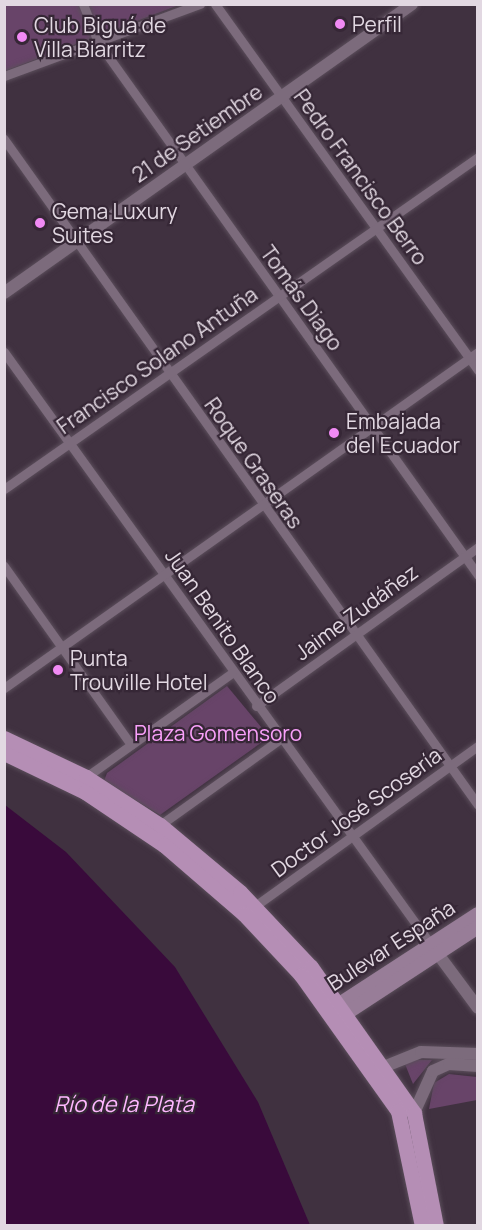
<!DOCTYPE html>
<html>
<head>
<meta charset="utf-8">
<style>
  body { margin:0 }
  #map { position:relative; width:482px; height:1230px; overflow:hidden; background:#403140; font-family:Manrope,sans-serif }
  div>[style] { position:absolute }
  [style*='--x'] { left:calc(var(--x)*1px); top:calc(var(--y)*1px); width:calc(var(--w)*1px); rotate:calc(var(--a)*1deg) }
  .green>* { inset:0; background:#684469 }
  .water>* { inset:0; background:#390a3b }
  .roads { filter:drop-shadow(0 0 2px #5b4e5b) drop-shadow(0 0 2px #5b4e5b) }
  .minor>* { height:9px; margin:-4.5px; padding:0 4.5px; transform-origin:4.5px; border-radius:4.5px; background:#7c6b7c }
  .tertiary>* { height:12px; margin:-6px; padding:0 6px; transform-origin:6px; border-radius:6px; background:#7c6b7c }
  .secondary>* { height:14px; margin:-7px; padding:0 7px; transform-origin:7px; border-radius:7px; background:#987d98 }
  .primary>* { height:15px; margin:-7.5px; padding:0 7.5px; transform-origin:7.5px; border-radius:7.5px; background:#b58eb5 }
  .dots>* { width:16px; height:16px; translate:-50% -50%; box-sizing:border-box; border:3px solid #362736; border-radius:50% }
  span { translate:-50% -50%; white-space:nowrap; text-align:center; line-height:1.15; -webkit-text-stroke:4.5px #362736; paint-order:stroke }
  .poi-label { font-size:21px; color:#e2d8e2 }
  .left { translate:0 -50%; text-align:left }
  .street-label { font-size:21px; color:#e2d8e2 }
  .park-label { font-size:21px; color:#f9a0fa }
  .water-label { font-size:22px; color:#feb7ff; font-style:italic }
  .frame { position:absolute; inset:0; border:6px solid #e2d8e2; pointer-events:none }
</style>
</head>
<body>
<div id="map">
  <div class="green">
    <i style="clip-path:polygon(5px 4px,179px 5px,5px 71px)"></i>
    <i style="clip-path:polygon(227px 686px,266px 733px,265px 740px,160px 815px,104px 781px,107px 773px)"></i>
    <i style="clip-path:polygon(417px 1060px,432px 1060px,413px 1084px,405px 1064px)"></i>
    <i style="clip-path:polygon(449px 1074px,477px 1077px,477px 1100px,429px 1109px,434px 1083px)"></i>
  </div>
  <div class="water">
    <i style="clip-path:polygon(5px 805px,66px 852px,175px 967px,258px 1102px,310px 1225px,5px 1225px)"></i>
  </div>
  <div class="roads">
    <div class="minor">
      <i style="--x:83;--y:4;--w:41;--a:68.5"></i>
      <i style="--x:98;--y:42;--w:655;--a:54.51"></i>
      <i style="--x:215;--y:4;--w:451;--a:54.3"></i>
      <i style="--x:4;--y:76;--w:209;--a:-20.2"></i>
      <i style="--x:4;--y:139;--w:817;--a:54.56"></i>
      <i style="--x:4;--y:352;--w:731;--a:54.24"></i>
      <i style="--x:4;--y:489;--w:579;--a:-35.01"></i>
      <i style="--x:4;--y:566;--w:219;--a:54.6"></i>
      <i style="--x:4;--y:688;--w:581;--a:-35.33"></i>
      <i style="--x:256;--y:706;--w:273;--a:-35.6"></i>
      <i style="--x:86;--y:777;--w:179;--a:-35.5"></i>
      <i style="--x:160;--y:825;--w:148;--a:-35.6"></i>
      <i style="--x:255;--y:906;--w:274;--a:-35.7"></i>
    </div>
    <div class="tertiary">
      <i style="--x:4;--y:293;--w:500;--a:-35.3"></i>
      <i style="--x:432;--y:946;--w:77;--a:53.4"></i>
      <i style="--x:376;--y:1070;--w:48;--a:-21.8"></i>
      <i style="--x:421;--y:1052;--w:57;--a:2"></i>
      <i style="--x:414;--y:1113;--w:46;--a:-65.7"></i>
      <i style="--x:433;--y:1071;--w:17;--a:-24"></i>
      <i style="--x:449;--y:1064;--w:29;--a:4"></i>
    </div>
    <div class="secondary">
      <i style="--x:330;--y:1010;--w:176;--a:-33"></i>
      <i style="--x:347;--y:1013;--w:157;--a:-33.3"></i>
    </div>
    <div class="primary">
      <i style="--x:4;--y:738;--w:91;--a:25.4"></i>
      <i style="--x:86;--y:777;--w:88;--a:33"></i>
      <i style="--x:160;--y:825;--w:104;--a:39.9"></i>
      <i style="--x:240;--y:892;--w:103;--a:46.6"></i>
      <i style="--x:311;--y:967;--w:179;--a:54.8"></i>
      <i style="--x:414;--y:1113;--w:115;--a:79"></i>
      <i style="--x:4;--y:753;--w:90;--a:25.7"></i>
      <i style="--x:85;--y:792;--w:95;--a:33.9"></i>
      <i style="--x:164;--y:845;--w:106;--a:40.8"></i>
      <i style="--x:244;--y:914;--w:83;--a:46.9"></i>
      <i style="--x:301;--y:975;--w:167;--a:54.5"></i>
      <i style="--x:398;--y:1111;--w:117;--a:78.2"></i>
    </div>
  </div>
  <div class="dots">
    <i style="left:340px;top:24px;background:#f18af4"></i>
    <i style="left:22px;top:37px;background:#f18af4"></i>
    <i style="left:40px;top:223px;background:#f18af4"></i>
    <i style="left:334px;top:433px;background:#f18af4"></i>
    <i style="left:58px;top:670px;background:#f18af4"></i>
  </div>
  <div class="poi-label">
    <span class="left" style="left:352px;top:24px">Perfil</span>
    <span class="left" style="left:34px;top:37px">Club Biguá de<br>Villa Biarritz</span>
    <span class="left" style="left:52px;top:223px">Gema Luxury<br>Suites</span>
    <span class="left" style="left:346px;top:433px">Embajada<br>del Ecuador</span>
    <span class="left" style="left:70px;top:670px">Punta<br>Trouville Hotel</span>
  </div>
  <div class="street-label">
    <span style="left:197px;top:133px;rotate:-35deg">21 de Setiembre</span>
    <span style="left:361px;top:177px;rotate:54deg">Pedro Francisco Berro</span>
    <span style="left:302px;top:298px;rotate:54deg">Tomás Diago</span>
    <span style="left:157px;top:360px;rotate:-35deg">Francisco Solano Antuña</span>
    <span style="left:254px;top:463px;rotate:55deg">Roque Graseras</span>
    <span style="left:356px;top:612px;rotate:-36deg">Jaime Zudáñez</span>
    <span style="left:223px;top:626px;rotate:55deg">Juan Benito Blanco</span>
    <span style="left:356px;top:812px;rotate:-36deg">Doctor José Scosería</span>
    <span style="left:391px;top:945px;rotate:-33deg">Bulevar España</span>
  </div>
  <div class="park-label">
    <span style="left:218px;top:733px">Plaza Gomensoro</span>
  </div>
  <div class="water-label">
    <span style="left:124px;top:1105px">Río de la Plata</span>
  </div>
  <div class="frame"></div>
</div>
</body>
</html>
